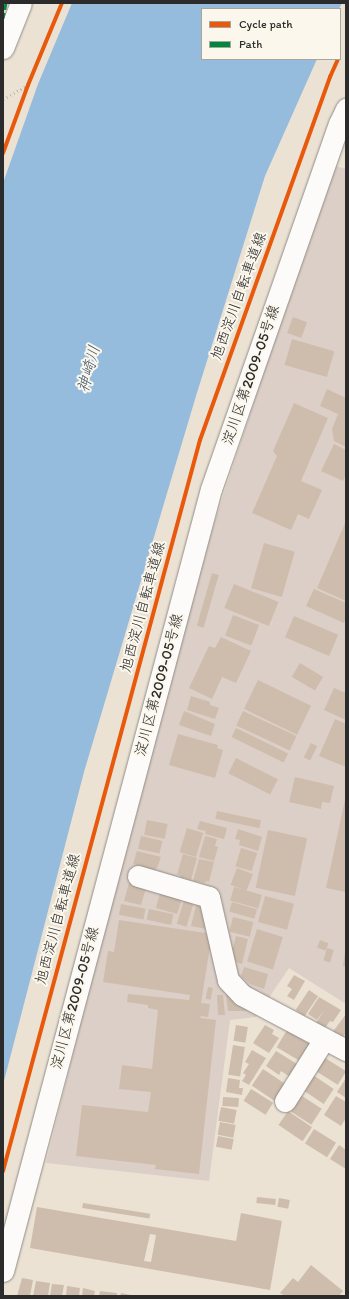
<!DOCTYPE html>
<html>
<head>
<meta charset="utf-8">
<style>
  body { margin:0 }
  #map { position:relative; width:349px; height:1299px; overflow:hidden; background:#ebe2d4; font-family:Itim,"Klee One",sans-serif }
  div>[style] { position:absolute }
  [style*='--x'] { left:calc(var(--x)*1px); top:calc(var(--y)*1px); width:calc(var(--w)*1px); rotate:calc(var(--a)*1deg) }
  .industrial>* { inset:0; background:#dccfc7 }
  .water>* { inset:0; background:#96bcdd }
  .building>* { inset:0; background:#cebdac; transform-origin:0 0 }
  .path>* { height:2.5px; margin-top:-1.25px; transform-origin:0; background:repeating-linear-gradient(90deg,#bdbcba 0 1px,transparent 0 4px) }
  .roads { filter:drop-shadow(0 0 1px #918c85) drop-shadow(0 0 1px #918c85) }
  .minor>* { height:21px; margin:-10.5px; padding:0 10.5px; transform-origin:10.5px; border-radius:10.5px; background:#fcfbf9 }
  .quiet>* { height:3px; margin-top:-1.5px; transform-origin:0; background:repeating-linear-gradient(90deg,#00873e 0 6px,transparent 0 9px) }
  .cycleway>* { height:4px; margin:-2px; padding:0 2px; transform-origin:2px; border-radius:2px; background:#e8590c }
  span { translate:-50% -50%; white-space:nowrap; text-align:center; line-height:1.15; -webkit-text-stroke:4px #fbf7ec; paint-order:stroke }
  .street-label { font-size:15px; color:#2b2b2b }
  .water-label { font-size:16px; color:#44586b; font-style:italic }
  .frame { position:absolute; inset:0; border:4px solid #2b2b2b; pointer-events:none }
  .legend { position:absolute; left:201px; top:8px; width:140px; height:52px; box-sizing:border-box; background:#fbf7ec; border:1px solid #a8a59f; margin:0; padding:5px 7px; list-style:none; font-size:12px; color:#2b2b2b }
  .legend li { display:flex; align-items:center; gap:8px; height:20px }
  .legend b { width:20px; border:1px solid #a8a59f }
</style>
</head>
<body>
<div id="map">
  <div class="industrial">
    <i style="clip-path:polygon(332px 165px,346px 169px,346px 1004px,289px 968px,256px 1017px,230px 1020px,209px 1181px,46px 1163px,105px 925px,202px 560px)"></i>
  </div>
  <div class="water">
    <i style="clip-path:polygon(72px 3px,342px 3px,339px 9px,202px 9px,202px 59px,317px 59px,265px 176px,196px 396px,84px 772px,3px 1085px,3px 183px,38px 84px)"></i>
  </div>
  <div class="building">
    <i style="left:293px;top:317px;width:15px;height:17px;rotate:20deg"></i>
    <i style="left:292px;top:339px;width:44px;height:27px;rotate:16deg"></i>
    <i style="clip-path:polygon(327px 389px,346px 398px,346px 447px,334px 441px,332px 429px,338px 414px,320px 406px)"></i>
    <i style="clip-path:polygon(294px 403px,328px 418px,301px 481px,322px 490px,309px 519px,298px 514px,291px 530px,252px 513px,277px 456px,273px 451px)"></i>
    <i style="clip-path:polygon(334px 444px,346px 450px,346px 474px,343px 481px,321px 471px)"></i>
    <i style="clip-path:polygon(346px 521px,346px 601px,317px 588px)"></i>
    <i style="left:264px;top:543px;width:32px;height:47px;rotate:16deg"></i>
    <i style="left:212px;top:573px;width:7px;height:55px;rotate:16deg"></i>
    <i style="left:234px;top:584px;width:48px;height:26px;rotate:22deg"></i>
    <i style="clip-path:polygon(314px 589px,346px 603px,346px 618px,344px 623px,306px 606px)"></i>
    <i style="left:233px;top:615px;width:28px;height:22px;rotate:21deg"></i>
    <i style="left:294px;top:616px;width:48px;height:23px;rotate:23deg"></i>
    <i style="clip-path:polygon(221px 637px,251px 651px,236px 683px,222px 677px,212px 699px,189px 688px,209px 646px,215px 648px)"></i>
    <i style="left:300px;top:663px;width:27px;height:16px;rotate:31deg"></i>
    <i style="left:258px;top:680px;width:59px;height:32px;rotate:26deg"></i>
    <i style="clip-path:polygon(334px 688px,346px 693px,346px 720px,324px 710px)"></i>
    <i style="clip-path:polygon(191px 696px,210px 702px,210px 705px,219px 708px,215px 719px,187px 710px)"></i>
    <i style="clip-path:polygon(184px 711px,215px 724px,211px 736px,179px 725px)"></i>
    <i style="left:243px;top:711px;width:59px;height:16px;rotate:25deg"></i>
    <i style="clip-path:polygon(335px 719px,346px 724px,346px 767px,319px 756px)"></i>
    <i style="left:236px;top:728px;width:58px;height:10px;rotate:26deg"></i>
    <i style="clip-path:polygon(178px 734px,218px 745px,217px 748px,223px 750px,215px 778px,169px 765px)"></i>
    <i style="left:311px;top:743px;width:7px;height:16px;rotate:27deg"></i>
    <i style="left:236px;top:758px;width:47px;height:17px;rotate:27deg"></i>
    <i style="clip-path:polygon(295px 777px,334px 786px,330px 803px,322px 802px,321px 809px,289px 802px)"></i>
    <i style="clip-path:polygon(346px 795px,346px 892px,326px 888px)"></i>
    <i style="left:217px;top:811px;width:45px;height:8px;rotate:12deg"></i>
    <i style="left:147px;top:820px;width:21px;height:15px;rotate:11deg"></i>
    <i style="clip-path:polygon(200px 821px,227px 828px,224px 839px,205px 834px,206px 831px,197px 829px)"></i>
    <i style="left:187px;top:828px;width:17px;height:25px;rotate:17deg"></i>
    <i style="clip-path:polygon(238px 829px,262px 837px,258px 851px,239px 845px,240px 840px,235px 839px)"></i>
    <i style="left:268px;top:830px;width:40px;height:59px;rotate:12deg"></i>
    <i style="left:141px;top:836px;width:22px;height:13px;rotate:13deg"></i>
    <i style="clip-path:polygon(205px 836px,217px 839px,215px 846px,218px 847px,214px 861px,199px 857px)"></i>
    <i style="left:241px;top:848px;width:17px;height:19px;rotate:17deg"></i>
    <i style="clip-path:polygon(137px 851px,161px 857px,157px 868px,154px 870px,133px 864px)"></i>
    <i style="clip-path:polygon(183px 854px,197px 858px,191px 880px,180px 877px,180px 875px,177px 875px)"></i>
    <i style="clip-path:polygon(199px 859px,214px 862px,209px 882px,206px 881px,205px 883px,193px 881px)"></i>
    <i style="left:237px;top:868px;width:17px;height:18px;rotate:21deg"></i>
    <i style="clip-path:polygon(129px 883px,147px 885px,141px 905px,124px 901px)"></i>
    <i style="left:234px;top:887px;width:29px;height:14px;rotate:16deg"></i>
    <i style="clip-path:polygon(160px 893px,183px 896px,177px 914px,156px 908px)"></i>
    <i style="left:265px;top:896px;width:30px;height:27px;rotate:15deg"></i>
    <i style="left:185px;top:897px;width:10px;height:28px;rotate:17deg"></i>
    <i style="clip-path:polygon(197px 902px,205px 904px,206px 929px,191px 926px)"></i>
    <i style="left:232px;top:902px;width:26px;height:10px;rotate:16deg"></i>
    <i style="left:121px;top:904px;width:25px;height:11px;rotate:11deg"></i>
    <i style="left:149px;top:909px;width:25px;height:11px;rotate:12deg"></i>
    <i style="left:233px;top:917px;width:21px;height:15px;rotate:14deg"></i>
    <i style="clip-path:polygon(119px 920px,212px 934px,201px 1003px,210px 1004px,208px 1017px,201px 1016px,200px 1018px,216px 1020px,199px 1174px,155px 1169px,156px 1165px,76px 1156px,82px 1105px,148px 1112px,151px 1092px,119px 1089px,122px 1065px,152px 1069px,158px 1010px,148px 1008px,148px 1005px,127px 1002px,128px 994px,189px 1000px,190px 995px,103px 982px,108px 951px,114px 952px)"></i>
    <i style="left:257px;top:929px;width:27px;height:34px;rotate:17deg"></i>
    <i style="clip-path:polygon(236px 936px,248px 939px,242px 964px,236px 962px,232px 951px)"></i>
    <i style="left:320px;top:940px;width:9px;height:8px;rotate:21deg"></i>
    <i style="left:327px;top:948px;width:7px;height:13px;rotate:16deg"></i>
    <i style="clip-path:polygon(345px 952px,346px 952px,346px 967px,343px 966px)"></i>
    <i style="clip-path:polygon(244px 967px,268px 974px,264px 989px,250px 984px,241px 976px)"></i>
    <i style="clip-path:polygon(294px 975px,305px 981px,294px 1000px,287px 996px,292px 989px,287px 986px)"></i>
    <i style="left:208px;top:987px;width:5px;height:12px;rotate:11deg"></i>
    <i style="left:309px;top:990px;width:11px;height:24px;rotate:34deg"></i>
    <i style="clip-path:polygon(231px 993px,246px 1008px,246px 1011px,228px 1011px,226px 995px)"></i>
    <i style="clip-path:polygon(217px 995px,223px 995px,225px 1015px,218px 1015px)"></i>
    <i style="clip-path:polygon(319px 997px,341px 1010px,333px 1022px,330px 1021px,325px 1028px,316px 1023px,325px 1009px,317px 1020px,308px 1014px)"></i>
    <i style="clip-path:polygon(346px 1014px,346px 1033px,341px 1039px,332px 1033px)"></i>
    <i style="left:236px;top:1025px;width:12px;height:16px;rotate:9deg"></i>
    <i style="clip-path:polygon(265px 1025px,274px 1030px,272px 1034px,279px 1038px,269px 1053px,253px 1043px)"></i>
    <i style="left:287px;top:1030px;width:26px;height:20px;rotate:31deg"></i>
    <i style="left:233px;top:1045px;width:12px;height:30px;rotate:9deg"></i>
    <i style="clip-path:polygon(252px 1050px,266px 1058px,249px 1085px,242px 1081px,246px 1075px,243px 1073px,249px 1064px,245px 1062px)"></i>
    <i style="clip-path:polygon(276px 1051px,297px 1064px,290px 1077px,281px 1071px,279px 1075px,266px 1066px)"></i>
    <i style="left:325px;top:1058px;width:25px;height:16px;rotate:32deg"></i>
    <i style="left:263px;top:1069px;width:27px;height:20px;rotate:34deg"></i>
    <i style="left:313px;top:1075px;width:25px;height:18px;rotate:34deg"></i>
    <i style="clip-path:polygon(228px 1078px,240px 1080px,239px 1088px,243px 1088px,242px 1095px,226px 1092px)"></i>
    <i style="clip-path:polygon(346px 1078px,346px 1098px,337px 1092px)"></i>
    <i style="left:251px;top:1089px;width:26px;height:14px;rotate:32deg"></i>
    <i style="left:299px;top:1094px;width:27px;height:19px;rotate:33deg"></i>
    <i style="clip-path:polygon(336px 1096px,346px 1102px,346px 1118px,341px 1126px,324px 1115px)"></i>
    <i style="left:223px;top:1097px;width:16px;height:9px;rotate:4deg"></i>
    <i style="left:221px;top:1107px;width:16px;height:14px;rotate:11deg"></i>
    <i style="left:288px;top:1111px;width:29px;height:17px;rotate:34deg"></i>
    <i style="left:220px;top:1122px;width:16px;height:13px;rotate:11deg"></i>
    <i style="left:314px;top:1129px;width:26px;height:17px;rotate:32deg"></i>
    <i style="left:218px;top:1136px;width:16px;height:11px;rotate:11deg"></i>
    <i style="clip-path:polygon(339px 1145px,346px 1150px,346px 1169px,330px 1159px)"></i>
    <i style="left:257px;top:1197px;width:19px;height:6px;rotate:6deg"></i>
    <i style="left:279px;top:1198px;width:11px;height:9px;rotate:10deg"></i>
    <i style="left:83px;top:1203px;width:68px;height:5px;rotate:9deg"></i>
    <i style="clip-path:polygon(evenodd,37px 1207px,236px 1241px,241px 1213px,282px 1221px,270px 1290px,30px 1248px,37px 1207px,150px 1234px,156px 1235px,151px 1262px,144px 1261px,150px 1234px)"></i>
    <i style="clip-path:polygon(311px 1265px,343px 1291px,339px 1296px,285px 1296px,280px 1293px,293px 1278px,298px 1282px)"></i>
    <i style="clip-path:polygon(22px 1278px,33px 1280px,30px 1296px,17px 1296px)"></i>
    <i style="clip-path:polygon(36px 1281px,50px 1283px,48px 1296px,33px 1296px)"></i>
    <i style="clip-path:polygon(52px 1284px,64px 1285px,62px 1296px,50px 1296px)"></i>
    <i style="clip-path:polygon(67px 1286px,80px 1288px,79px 1296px,66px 1296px)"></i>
    <i style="clip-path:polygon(83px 1288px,95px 1291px,94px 1296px,82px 1296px)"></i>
    <i style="clip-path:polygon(100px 1291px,117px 1293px,117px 1296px,99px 1296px)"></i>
    <i style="clip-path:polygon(121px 1293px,131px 1295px,131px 1296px,120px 1296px)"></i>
  </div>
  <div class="path">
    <i style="--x:3;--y:99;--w:29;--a:-29"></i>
  </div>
  <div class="roads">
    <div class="minor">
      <i style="--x:3;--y:48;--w:48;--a:-68.2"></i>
      <i style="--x:138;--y:876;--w:74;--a:16.5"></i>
      <i style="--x:209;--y:897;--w:85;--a:77.1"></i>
      <i style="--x:228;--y:980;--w:21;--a:47"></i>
      <i style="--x:242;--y:995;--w:118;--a:27.9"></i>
      <i style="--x:285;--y:1101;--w:73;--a:-57.8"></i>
      <i style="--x:3;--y:1271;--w:809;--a:-75.11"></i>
      <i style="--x:211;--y:489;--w:387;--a:-70.7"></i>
      <i style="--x:339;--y:124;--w:17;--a:-65"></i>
    </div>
  </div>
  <div class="quiet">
    <i style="--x:3;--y:18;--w:15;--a:-79"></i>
  </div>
  <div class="cycleway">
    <i style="--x:3;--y:153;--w:72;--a:-69.8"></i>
    <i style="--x:28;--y:85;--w:89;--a:-67.5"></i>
    <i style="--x:3;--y:1171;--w:757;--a:-74.92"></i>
    <i style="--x:200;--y:440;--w:386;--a:-70.3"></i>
    <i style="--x:330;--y:77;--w:20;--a:-66"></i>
  </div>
  <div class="street-label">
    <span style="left:239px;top:296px;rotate:-70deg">旭西淀川自転車道線</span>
    <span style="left:251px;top:375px;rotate:-71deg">淀川区第2009-05号線</span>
    <span style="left:143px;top:607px;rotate:-75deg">旭西淀川自転車道線</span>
    <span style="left:159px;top:685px;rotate:-75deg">淀川区第2009-05号線</span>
    <span style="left:58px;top:919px;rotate:-75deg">旭西淀川自転車道線</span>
    <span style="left:75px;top:998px;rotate:-75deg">淀川区第2009-05号線</span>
  </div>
  <div class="water-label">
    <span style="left:89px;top:369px;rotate:-75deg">神崎川</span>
  </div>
  <div class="frame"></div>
  <ul class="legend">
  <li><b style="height:5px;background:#e8590c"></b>Cycle path</li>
  <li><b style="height:5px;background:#00873e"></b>Path</li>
  </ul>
</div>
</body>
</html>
